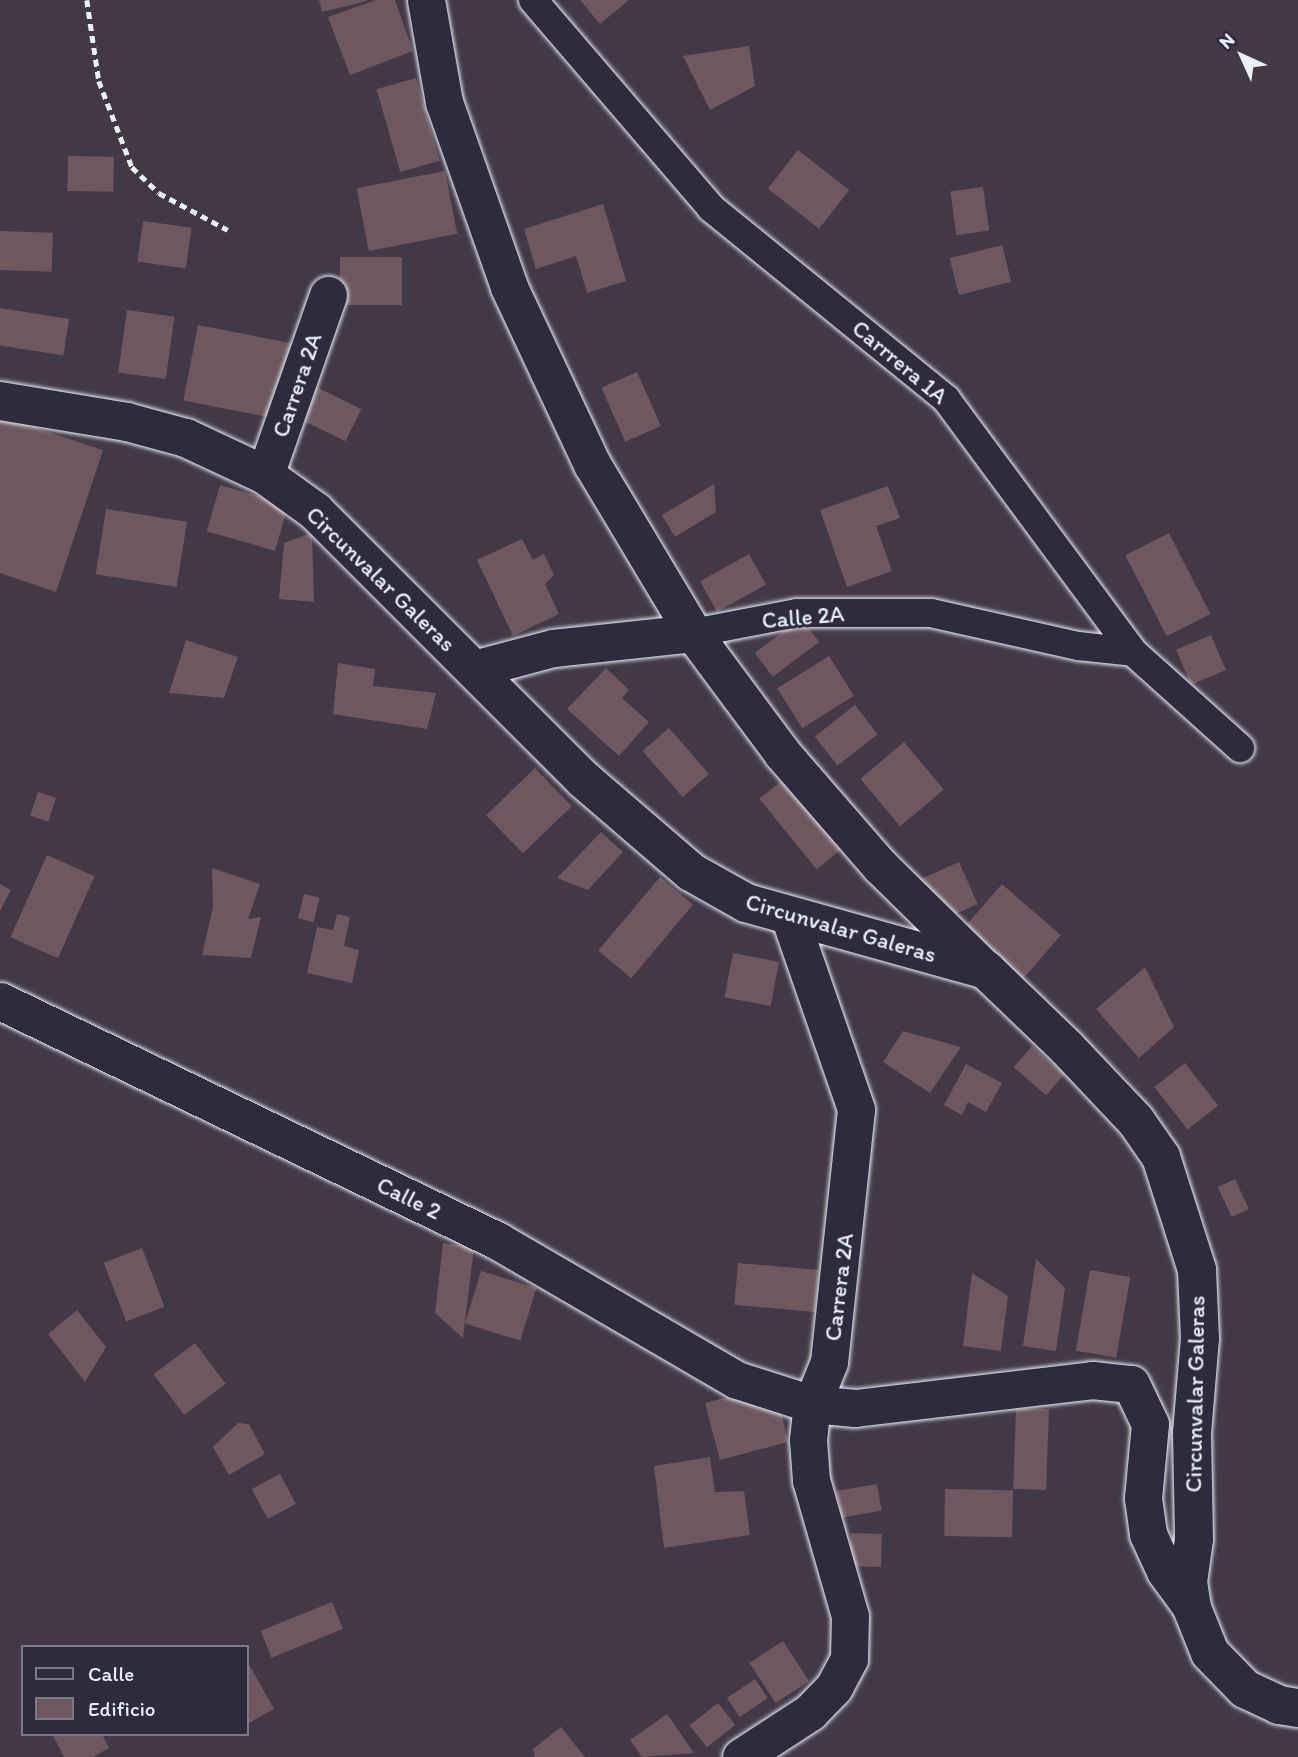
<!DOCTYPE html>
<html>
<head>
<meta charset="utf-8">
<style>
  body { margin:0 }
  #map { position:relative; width:1298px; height:1757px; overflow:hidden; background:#423847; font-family:Itim,sans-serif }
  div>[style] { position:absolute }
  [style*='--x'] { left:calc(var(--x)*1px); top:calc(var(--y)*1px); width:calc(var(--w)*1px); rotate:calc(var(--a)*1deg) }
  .building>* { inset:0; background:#6e575e; transform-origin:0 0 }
  .path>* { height:4.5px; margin-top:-2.25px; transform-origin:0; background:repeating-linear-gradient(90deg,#e8f1f8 0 7px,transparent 0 12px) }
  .roads { filter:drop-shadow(0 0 2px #e8f1f8) drop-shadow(0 0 2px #e8f1f8) }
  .pedestrian>* { height:28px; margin:-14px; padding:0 14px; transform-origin:14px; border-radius:14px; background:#2f2a3d }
  .minor>* { height:37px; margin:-18.5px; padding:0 18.5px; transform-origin:18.5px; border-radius:18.5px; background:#2f2a3d }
  .secondary>* { height:38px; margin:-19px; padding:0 19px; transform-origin:19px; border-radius:19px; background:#2f2a3d }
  span { translate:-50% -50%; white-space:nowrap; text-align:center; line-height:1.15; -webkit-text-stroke:6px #2f2a3d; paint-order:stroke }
  .street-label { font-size:23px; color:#e8f1f8 }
  .legend { position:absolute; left:21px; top:1645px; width:228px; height:91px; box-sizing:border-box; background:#2f2a3d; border:2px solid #797a88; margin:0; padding:9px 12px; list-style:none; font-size:21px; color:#e8f1f8 }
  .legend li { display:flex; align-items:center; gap:14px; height:35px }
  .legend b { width:35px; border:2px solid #797a88 }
  .north { position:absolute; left:1207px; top:21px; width:70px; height:70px; -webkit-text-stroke:5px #2f2a3d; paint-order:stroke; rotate:315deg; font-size:19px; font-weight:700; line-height:28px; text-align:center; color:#e8f1f8 }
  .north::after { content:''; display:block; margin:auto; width:24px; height:32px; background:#e8f1f8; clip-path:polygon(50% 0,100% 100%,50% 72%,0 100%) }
</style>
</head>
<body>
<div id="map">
  <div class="building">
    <i style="clip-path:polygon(319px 0,367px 0,367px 1px,322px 12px)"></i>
    <i style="clip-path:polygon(376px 0,395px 0,413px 51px,350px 75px,328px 17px)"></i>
    <i style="clip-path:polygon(580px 0,629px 0,600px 24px)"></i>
    <i style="clip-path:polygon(749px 46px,755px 86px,710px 110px,683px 56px)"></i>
    <i style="left:416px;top:78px;width:86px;height:41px;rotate:74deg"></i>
    <i style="left:798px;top:150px;width:65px;height:49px;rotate:38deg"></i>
    <i style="left:68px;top:156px;width:46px;height:35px;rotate:1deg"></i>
    <i style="left:445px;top:171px;width:64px;height:90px;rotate:79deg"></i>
    <i style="left:983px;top:187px;width:44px;height:33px;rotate:82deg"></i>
    <i style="clip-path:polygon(603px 204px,626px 281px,587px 293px,576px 256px,536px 269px,524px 229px)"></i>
    <i style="left:143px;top:221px;width:49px;height:41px;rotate:8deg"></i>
    <i style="left:0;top:231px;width:53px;height:39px;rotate:2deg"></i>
    <i style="left:1002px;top:245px;width:38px;height:54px;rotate:76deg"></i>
    <i style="left:402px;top:257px;width:48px;height:62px;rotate:90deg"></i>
    <i style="left:0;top:308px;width:70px;height:37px;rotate:9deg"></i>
    <i style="left:127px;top:310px;width:48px;height:63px;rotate:8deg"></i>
    <i style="left:198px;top:325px;width:106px;height:77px;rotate:11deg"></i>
    <i style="left:637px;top:372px;width:59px;height:39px;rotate:66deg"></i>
    <i style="left:310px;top:384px;width:57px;height:36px;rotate:26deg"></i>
    <i style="clip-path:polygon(0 416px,103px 450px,56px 592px,0 573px)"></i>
    <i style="clip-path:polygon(714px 484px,716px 512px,675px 537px,662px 515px)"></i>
    <i style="left:220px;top:485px;width:71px;height:48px;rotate:16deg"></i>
    <i style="clip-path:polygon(888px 486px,900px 518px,876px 526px,892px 571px,847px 587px,820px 510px)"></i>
    <i style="left:106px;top:509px;width:82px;height:66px;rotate:9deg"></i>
    <i style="clip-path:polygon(312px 533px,314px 602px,279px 599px,284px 543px)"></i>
    <i style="left:1169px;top:533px;width:91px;height:49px;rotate:63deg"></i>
    <i style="clip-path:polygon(522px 539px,533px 560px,544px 554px,554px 575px,545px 584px,559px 614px,513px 636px,477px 560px)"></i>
    <i style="left:749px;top:554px;width:35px;height:56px;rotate:61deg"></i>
    <i style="left:801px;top:618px;width:30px;height:58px;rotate:53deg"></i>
    <i style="left:1211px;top:635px;width:38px;height:38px;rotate:67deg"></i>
    <i style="clip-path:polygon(186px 640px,238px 657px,224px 698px,169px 693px)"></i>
    <i style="left:829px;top:656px;width:47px;height:61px;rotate:58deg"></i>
    <i style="clip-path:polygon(338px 663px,375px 669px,373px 686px,436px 693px,427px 729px,333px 714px)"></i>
    <i style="clip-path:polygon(606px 668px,629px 690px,622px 698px,649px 722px,619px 756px,567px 709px)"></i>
    <i style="left:855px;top:705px;width:37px;height:51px;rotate:52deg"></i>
    <i style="left:669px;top:728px;width:61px;height:35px;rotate:49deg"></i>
    <i style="left:904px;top:742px;width:62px;height:57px;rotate:50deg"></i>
    <i style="left:535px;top:768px;width:53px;height:68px;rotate:46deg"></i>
    <i style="left:785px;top:778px;width:91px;height:33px;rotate:51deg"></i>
    <i style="left:38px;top:792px;width:19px;height:25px;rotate:18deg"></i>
    <i style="clip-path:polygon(601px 832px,623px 852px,588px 890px,557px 878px)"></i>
    <i style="left:47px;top:855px;width:52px;height:90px;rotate:24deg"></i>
    <i style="left:959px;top:862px;width:46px;height:43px;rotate:66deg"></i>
    <i style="clip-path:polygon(212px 868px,260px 884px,248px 919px,261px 917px,251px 958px,202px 955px,213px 907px)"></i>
    <i style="left:660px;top:877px;width:43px;height:96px;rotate:40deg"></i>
    <i style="clip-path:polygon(0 884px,11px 890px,0 911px)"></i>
    <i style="left:1002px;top:884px;width:78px;height:64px;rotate:41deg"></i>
    <i style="left:304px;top:894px;width:16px;height:25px;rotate:14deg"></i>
    <i style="clip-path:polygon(337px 914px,350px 917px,344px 946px,359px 950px,352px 983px,307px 973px,317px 927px,333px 930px)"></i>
    <i style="left:733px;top:953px;width:47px;height:45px;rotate:11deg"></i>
    <i style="clip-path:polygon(1145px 967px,1174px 1027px,1139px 1058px,1096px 1009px)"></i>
    <i style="clip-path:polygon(903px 1031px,961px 1047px,930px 1093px,883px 1062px)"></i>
    <i style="left:1032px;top:1046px;width:43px;height:28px;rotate:41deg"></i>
    <i style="left:1185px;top:1063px;width:54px;height:39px;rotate:52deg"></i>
    <i style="clip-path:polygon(966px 1064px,1002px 1083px,986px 1112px,968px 1102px,962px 1115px,944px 1105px)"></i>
    <i style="left:1235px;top:1179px;width:33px;height:19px;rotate:65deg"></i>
    <i style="clip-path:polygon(443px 1243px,474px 1247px,463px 1338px,435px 1313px)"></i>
    <i style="left:142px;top:1248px;width:63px;height:41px;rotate:69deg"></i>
    <i style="clip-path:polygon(1036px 1259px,1065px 1288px,1056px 1351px,1023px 1346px)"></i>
    <i style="left:738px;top:1263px;width:81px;height:42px;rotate:5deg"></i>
    <i style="left:1090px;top:1270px;width:41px;height:82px;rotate:10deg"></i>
    <i style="left:481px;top:1271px;width:58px;height:55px;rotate:17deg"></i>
    <i style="clip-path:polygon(972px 1273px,1008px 1296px,1001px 1351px,963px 1346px)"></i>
    <i style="clip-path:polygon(77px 1310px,106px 1347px,85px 1382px,48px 1334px)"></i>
    <i style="left:195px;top:1343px;width:51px;height:52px;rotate:53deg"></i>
    <i style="clip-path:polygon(746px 1392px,780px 1406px,788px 1442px,720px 1460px,705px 1403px)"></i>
    <i style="left:1016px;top:1408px;width:33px;height:81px;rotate:2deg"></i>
    <i style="clip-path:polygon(238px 1423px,249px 1424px,265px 1454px,229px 1475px,213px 1447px)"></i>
    <i style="clip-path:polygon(710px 1457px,715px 1492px,744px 1491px,750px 1535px,664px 1548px,654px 1466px)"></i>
    <i style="left:280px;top:1474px;width:34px;height:32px;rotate:62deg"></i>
    <i style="left:877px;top:1484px;width:27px;height:41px;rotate:80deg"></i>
    <i style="left:945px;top:1489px;width:68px;height:47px;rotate:1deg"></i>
    <i style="left:851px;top:1533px;width:31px;height:33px;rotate:2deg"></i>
    <i style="left:332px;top:1602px;width:29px;height:77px;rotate:68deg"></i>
    <i style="left:783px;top:1641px;width:48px;height:40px;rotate:57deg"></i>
    <i style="clip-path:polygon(247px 1661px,274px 1709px,247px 1724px)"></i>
    <i style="left:755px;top:1679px;width:23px;height:34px;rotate:56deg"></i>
    <i style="left:718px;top:1703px;width:28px;height:36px;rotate:52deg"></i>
    <i style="clip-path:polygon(667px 1714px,694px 1753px,642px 1757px,630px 1740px)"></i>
    <i style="clip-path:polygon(561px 1727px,585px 1757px,535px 1757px,533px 1749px)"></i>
    <i style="clip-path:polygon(52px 1734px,102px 1734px,109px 1748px,93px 1757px,64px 1757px)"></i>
  </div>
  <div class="path">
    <i style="--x:87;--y:0;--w:82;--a:81.6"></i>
    <i style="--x:99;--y:81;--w:92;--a:69"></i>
    <i style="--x:132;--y:167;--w:37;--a:44"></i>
    <i style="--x:159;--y:193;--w:78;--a:28.2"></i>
  </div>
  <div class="roads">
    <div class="pedestrian">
      <i style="--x:533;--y:0;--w:274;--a:49.4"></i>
      <i style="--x:711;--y:208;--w:303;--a:39.1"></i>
      <i style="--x:946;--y:399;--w:315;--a:53.5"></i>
      <i style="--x:1133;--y:652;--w:144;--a:41.9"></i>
      <i style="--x:693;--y:633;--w:106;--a:-10.9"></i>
      <i style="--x:797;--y:613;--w:134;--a:0"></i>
      <i style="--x:931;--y:613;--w:151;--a:12.7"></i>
      <i style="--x:1078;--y:646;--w:55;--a:6.2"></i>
    </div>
    <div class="minor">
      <i style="--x:426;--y:0;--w:104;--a:80"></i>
      <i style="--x:444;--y:102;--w:196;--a:70.6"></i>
      <i style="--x:509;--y:287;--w:195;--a:64.9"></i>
      <i style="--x:592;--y:464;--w:197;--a:59.1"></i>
      <i style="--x:693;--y:633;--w:149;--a:53.4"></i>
      <i style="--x:782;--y:753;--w:150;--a:49.1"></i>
      <i style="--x:880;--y:866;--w:148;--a:44.5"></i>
      <i style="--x:265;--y:475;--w:191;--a:-70.7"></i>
      <i style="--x:474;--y:669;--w:82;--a:-14.9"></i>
      <i style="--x:553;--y:648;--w:141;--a:-6.1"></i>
      <i style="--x:0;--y:1001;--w:553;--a:25.73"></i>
      <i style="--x:498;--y:1241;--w:276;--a:30.2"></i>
      <i style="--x:737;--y:1380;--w:79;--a:17.7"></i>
      <i style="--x:812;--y:1404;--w:43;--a:5.3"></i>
      <i style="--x:855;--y:1408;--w:239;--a:-6.7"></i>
      <i style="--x:1092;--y:1380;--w:39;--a:6"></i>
      <i style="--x:1131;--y:1384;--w:44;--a:64.6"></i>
      <i style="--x:1150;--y:1424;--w:74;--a:95.4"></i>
      <i style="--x:1143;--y:1498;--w:36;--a:82"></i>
      <i style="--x:1148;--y:1534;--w:41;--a:65.3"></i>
      <i style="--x:1165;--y:1571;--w:46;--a:53.9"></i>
      <i style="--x:741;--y:1757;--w:82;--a:-33.1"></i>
      <i style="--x:810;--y:1712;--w:35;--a:-46"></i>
      <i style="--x:834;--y:1687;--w:32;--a:-62"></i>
      <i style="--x:849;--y:1659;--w:43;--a:-88.7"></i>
      <i style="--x:850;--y:1616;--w:141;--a:-106"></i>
      <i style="--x:811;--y:1480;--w:40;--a:-94.3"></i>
      <i style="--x:808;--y:1440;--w:36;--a:-84"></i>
      <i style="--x:812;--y:1404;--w:45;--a:-68"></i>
      <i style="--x:829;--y:1362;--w:254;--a:-83.9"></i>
      <i style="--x:856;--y:1109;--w:202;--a:-109.1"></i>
    </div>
    <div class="secondary">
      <i style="--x:0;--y:401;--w:129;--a:9.4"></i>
      <i style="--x:127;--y:422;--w:61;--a:15.2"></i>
      <i style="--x:186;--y:438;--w:87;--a:25.1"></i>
      <i style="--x:265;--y:475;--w:62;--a:35.8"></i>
      <i style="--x:315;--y:511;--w:379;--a:45"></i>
      <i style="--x:583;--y:779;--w:143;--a:40.7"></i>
      <i style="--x:691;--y:872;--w:63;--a:29.4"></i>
      <i style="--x:746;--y:903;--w:249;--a:15.6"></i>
      <i style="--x:986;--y:970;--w:112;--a:43.9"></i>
      <i style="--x:1067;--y:1048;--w:100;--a:46.6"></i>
      <i style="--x:1136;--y:1121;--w:44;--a:55.2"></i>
      <i style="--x:1161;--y:1157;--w:119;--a:72.3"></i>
      <i style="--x:1197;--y:1270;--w:68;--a:87.5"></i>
      <i style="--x:1200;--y:1338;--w:95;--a:94.8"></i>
      <i style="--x:1192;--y:1433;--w:106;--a:88.9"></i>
      <i style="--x:1194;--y:1539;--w:43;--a:97.9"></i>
      <i style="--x:1188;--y:1582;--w:26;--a:81"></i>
      <i style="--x:1192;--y:1608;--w:48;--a:68.2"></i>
      <i style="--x:1210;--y:1653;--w:50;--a:45.8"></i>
      <i style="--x:1245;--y:1689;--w:38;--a:25"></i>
      <i style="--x:1279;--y:1705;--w:19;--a:9"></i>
    </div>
  </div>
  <div class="street-label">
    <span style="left:900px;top:362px;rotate:40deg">Carrrera 1A</span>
    <span style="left:297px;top:385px;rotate:-71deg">Carrera 2A</span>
    <span style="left:381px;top:579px;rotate:44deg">Circunvalar Galeras</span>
    <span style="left:803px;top:617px;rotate:-5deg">Calle 2A</span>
    <span style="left:841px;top:928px;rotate:16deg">Circunvalar Galeras</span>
    <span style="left:409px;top:1198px;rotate:26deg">Calle 2</span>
    <span style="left:839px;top:1287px;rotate:-83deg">Carrera 2A</span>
    <span style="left:1195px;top:1394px;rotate:-89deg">Circunvalar Galeras</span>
  </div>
  <ul class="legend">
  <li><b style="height:9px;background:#2f2a3d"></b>Calle</li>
  <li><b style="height:19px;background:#6e575e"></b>Edificio</li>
  </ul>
  <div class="north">N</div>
</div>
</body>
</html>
